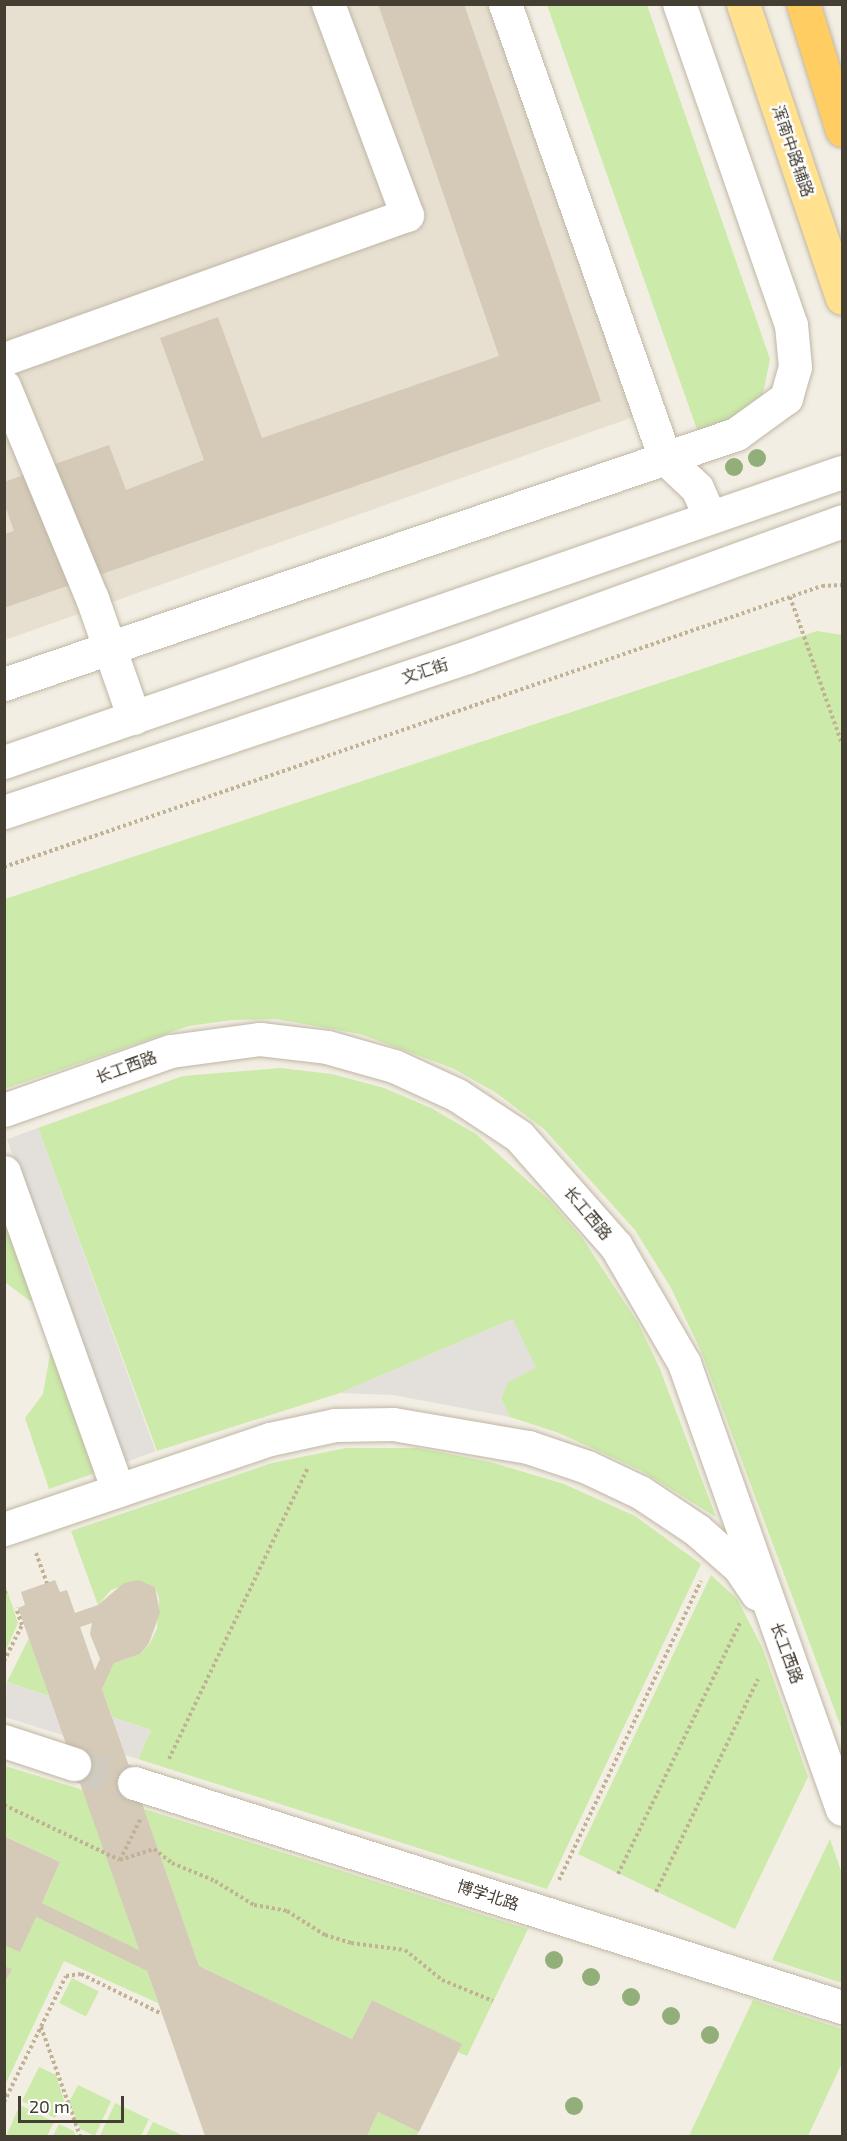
<!DOCTYPE html>
<html>
<head>
<meta charset="utf-8">
<style>
  body { margin:0 }
  #map { position:relative; width:847px; height:2141px; overflow:hidden; background:#f3eee3; font-family:"Exo 2","Noto Sans SC",sans-serif }
  div>[style] { position:absolute }
  [style*='--x'] { left:calc(var(--x)*1px); top:calc(var(--y)*1px); width:calc(var(--w)*1px); rotate:calc(var(--a)*1deg) }
  .residential>* { inset:0; background:#e7e0d1 }
  .green>* { inset:0; background:#cceaa9; transform-origin:0 0 }
  .parking>* { inset:0; background:#e3e0dc; transform-origin:0 0 }
  .building>* { inset:0; background:#d5cab8 }
  .minor-tunnel>* { height:33px; margin-top:-16.5px; transform-origin:0; background:repeating-linear-gradient(90deg,#d0cbc0 0 33px,transparent 0 49px) }
  .path>* { height:4px; margin-top:-2px; transform-origin:0; background:repeating-linear-gradient(90deg,#c1b296 0 3px,transparent 0 6px) }
  .roads { filter:drop-shadow(0 0 2px #bfb6a5) drop-shadow(0 0 2px #bfb6a5) }
  .minor>* { height:33px; margin:-16.5px; padding:0 16.5px; transform-origin:16.5px; border-radius:16.5px; background:#fff }
  .major>* { height:33px; margin:-16.5px; padding:0 16.5px; transform-origin:16.5px; border-radius:16.5px; background:#ffe190 }
  .highway>* { height:33px; margin:-16.5px; padding:0 16.5px; transform-origin:16.5px; border-radius:16.5px; background:#ffcd62 }
  .trees>* { width:18px; height:18px; margin:-9px; border-radius:50%; background:#92ae79 }
  span { translate:-50% -50%; white-space:nowrap; text-align:center; line-height:1.15; -webkit-text-stroke:4.5px #fff; paint-order:stroke }
  .street-label { font-size:16px; color:#453e33 }
  .frame { position:absolute; inset:0; border:6px solid #453e33; pointer-events:none }
  .scale { position:absolute; left:18px; top:2096px; width:106px; height:27px; box-sizing:border-box; border:3px solid #453e33; border-top:0; padding-left:8px; font-size:18px; line-height:21px; white-space:nowrap; color:#453e33; -webkit-text-stroke:4px #fff; paint-order:stroke }
</style>
</head>
<body>
<div id="map">
  <div class="residential">
    <i style="clip-path:polygon(4px 5px,514px 5px,653px 410px,5px 640px)"></i>
  </div>
  <div class="green">
    <i style="clip-path:polygon(547px 5px,647px 5px,770px 359px,763px 394px,750px 410px,699px 435px)"></i>
    <i style="clip-path:polygon(817px 631px,842px 635px,842px 1730px,701px 1351px,671px 1288px,635px 1230px,544px 1129px,495px 1092px,452px 1068px,360px 1034px,276px 1019px,232px 1020px,189px 1026px,4px 1089px,5px 899px)"></i>
    <i style="clip-path:polygon(280px 1068px,332px 1074px,384px 1088px,431px 1108px,476px 1134px,549px 1200px,583px 1239px,638px 1323px,660px 1369px,716px 1517px,642px 1471px,559px 1433px,510px 1417px,501px 1399px,508px 1381px,513px 1319px,340px 1393px,157px 1451px,38px 1128px,183px 1076px)"></i>
    <i style="clip-path:polygon(4px 1214px,35px 1300px,30px 1301px,5px 1282px)"></i>
    <i style="clip-path:polygon(54px 1353px,98px 1472px,49px 1489px,25px 1418px,43px 1394px,50px 1354px)"></i>
    <i style="clip-path:polygon(346px 1448px,418px 1448px,490px 1462px,564px 1484px,635px 1516px,701px 1564px,547px 1889px,138px 1759px,151px 1730px,112px 1717px,102px 1689px,114px 1663px,140px 1654px,150px 1643px,157px 1629px,159px 1598px,155px 1587px,139px 1580px,111px 1590px,98px 1605px,71px 1531px,272px 1463px)"></i>
    <i style="clip-path:polygon(711px 1575px,737px 1599px,762px 1647px,808px 1777px,735px 1929px,578px 1854px)"></i>
    <i style="clip-path:polygon(5px 1584px,18px 1623px,5px 1652px,4px 1652px)"></i>
    <i style="clip-path:polygon(29px 1638px,49px 1696px,7px 1682px)"></i>
    <i style="clip-path:polygon(5px 1766px,83px 1790px,139px 1950px,42px 1903px,60px 1862px,5px 1836px)"></i>
    <i style="clip-path:polygon(144px 1809px,528px 1929px,467px 2056px,458px 2052px,461px 2044px,372px 2000px,352px 2039px,199px 1966px)"></i>
    <i style="clip-path:polygon(830px 1839px,842px 1874px,842px 1983px,772px 1960px)"></i>
    <i style="clip-path:polygon(36px 1917px,147px 1971px,158px 2003px,64px 1961px,5px 2085px,5px 1984px,11px 1969px,5px 1966px,5px 1945px)"></i>
    <i style="left:72px;top:1978px;width:30px;height:28px;rotate:27deg"></i>
    <i style="clip-path:polygon(753px 2000px,842px 2029px,842px 2063px,808px 2136px,689px 2136px)"></i>
    <i style="clip-path:polygon(39px 2067px,56px 2075px,64px 2101px,55px 2118px,22px 2101px)"></i>
    <i style="clip-path:polygon(78px 2085px,111px 2101px,95px 2136px,80px 2129px,69px 2102px)"></i>
    <i style="clip-path:polygon(115px 2103px,149px 2119px,141px 2136px,100px 2136px)"></i>
    <i style="clip-path:polygon(20px 2105px,54px 2122px,47px 2136px,6px 2136px)"></i>
    <i style="clip-path:polygon(378px 2112px,419px 2132px,416px 2136px,367px 2136px)"></i>
    <i style="clip-path:polygon(153px 2122px,184px 2136px,146px 2136px)"></i>
    <i style="clip-path:polygon(59px 2124px,74px 2131px,76px 2136px,53px 2136px)"></i>
  </div>
  <div class="parking">
    <i style="left:38px;top:1128px;width:344px;height:33px;rotate:70deg"></i>
    <i style="clip-path:polygon(513px 1319px,536px 1368px,508px 1382px,501px 1399px,510px 1417px,393px 1395px,340px 1393px)"></i>
    <i style="clip-path:polygon(7px 1682px,151px 1730px,138px 1759px,5px 1717px)"></i>
  </div>
  <div class="building">
    <i style="clip-path:polygon(378px 4px,464px 4px,601px 401px,4px 608px,4px 534px,14px 531px,4px 503px,4px 482px,109px 445px,126px 490px,204px 460px,160px 338px,218px 317px,262px 438px,499px 356px)"></i>
    <i style="clip-path:polygon(evenodd,55px 1580px,60px 1592px,67px 1590px,75px 1613px,98px 1605px,124px 1583px,139px 1580px,155px 1587px,160px 1613px,149px 1643px,140px 1654px,114px 1663px,102px 1689px,199px 1966px,352px 2039px,372px 2000px,462px 2044px,419px 2132px,378px 2112px,367px 2136px,205px 2136px,147px 1971px,36px 1917px,20px 1952px,4px 1945px,4px 1836px,60px 1862px,42px 1903px,139px 1950px,18px 1608px,25px 1605px,21px 1592px,55px 1580px,92px 1623px,90px 1634px,100px 1659px,95px 1670px,80px 1627px,92px 1623px)"></i>
    <i style="clip-path:polygon(4px 1966px,12px 1969px,4px 1984px)"></i>
  </div>
  <div class="minor-tunnel">
    <i style="--x:74;--y:1764;--w:63;--a:17.6"></i>
  </div>
  <div class="path">
    <i style="--x:790;--y:597;--w:156;--a:70.5"></i>
    <i style="--x:4;--y:867;--w:865;--a:-18.96"></i>
    <i style="--x:822;--y:586;--w:20;--a:-3"></i>
    <i style="--x:36;--y:1553;--w:32;--a:70"></i>
    <i style="--x:4;--y:1593;--w:4;--a:-34"></i>
    <i style="--x:4;--y:1661;--w:40;--a:-63.4"></i>
    <i style="--x:22;--y:1625;--w:18;--a:-109"></i>
    <i style="--x:169;--y:1759;--w:322;--a:-64.5"></i>
    <i style="--x:4;--y:1805;--w:128;--a:25.4"></i>
    <i style="--x:120;--y:1860;--w:36;--a:-18"></i>
    <i style="--x:154;--y:1849;--w:23;--a:38"></i>
    <i style="--x:172;--y:1863;--w:47;--a:22.7"></i>
    <i style="--x:215;--y:1881;--w:46;--a:31.6"></i>
    <i style="--x:254;--y:1905;--w:34;--a:10"></i>
    <i style="--x:287;--y:1911;--w:45;--a:32.3"></i>
    <i style="--x:325;--y:1935;--w:27;--a:17"></i>
    <i style="--x:351;--y:1943;--w:54;--a:7.4"></i>
    <i style="--x:405;--y:1950;--w:48;--a:39"></i>
    <i style="--x:442;--y:1980;--w:55;--a:22.4"></i>
    <i style="--x:120;--y:1860;--w:45;--a:-63.4"></i>
    <i style="--x:618;--y:1874;--w:279;--a:-64.1"></i>
    <i style="--x:559;--y:1880;--w:331;--a:-64.6"></i>
    <i style="--x:656;--y:1892;--w:236;--a:-64.4"></i>
    <i style="--x:41;--y:2027;--w:116;--a:70.3"></i>
    <i style="--x:4;--y:2102;--w:140;--a:-63.8"></i>
    <i style="--x:66;--y:1976;--w:15;--a:-8"></i>
    <i style="--x:81;--y:1974;--w:90;--a:26.3"></i>
  </div>
  <div class="roads">
    <div class="minor">
      <i style="--x:505;--y:4;--w:481;--a:70.6"></i>
      <i style="--x:665;--y:458;--w:44;--a:43.2"></i>
      <i style="--x:697;--y:488;--w:32;--a:66"></i>
      <i style="--x:4;--y:359;--w:428;--a:-19.7"></i>
      <i style="--x:407;--y:215;--w:225;--a:-110.5"></i>
      <i style="--x:4;--y:386;--w:230;--a:67.5"></i>
      <i style="--x:92;--y:598;--w:127;--a:70.7"></i>
      <i style="--x:4;--y:684;--w:774;--a:-18.86"></i>
      <i style="--x:736;--y:434;--w:62;--a:-35.8"></i>
      <i style="--x:786;--y:398;--w:32;--a:-74"></i>
      <i style="--x:795;--y:367;--w:42;--a:-95.4"></i>
      <i style="--x:791;--y:325;--w:340;--a:-109.2"></i>
      <i style="--x:4;--y:762;--w:887;--a:-19.09"></i>
      <i style="--x:4;--y:812;--w:488;--a:-18.5"></i>
      <i style="--x:467;--y:657;--w:399;--a:-19.9"></i>
      <i style="--x:4;--y:1110;--w:177;--a:-19.5"></i>
      <i style="--x:171;--y:1051;--w:90;--a:-7.7"></i>
      <i style="--x:260;--y:1039;--w:67;--a:6.8"></i>
      <i style="--x:327;--y:1047;--w:70;--a:15.8"></i>
      <i style="--x:394;--y:1066;--w:69;--a:24.7"></i>
      <i style="--x:457;--y:1095;--w:74;--a:33.5"></i>
      <i style="--x:519;--y:1136;--w:147;--a:48.6"></i>
      <i style="--x:616;--y:1246;--w:135;--a:59.8"></i>
      <i style="--x:684;--y:1363;--w:473;--a:70.5"></i>
      <i style="--x:4;--y:1172;--w:338;--a:70.3"></i>
      <i style="--x:4;--y:1529;--w:281;--a:-18.7"></i>
      <i style="--x:270;--y:1439;--w:66;--a:-12.2"></i>
      <i style="--x:335;--y:1425;--w:58;--a:-1"></i>
      <i style="--x:393;--y:1424;--w:137;--a:9.7"></i>
      <i style="--x:528;--y:1447;--w:62;--a:18.7"></i>
      <i style="--x:587;--y:1467;--w:59;--a:25.3"></i>
      <i style="--x:640;--y:1492;--w:69;--a:33.7"></i>
      <i style="--x:697;--y:1530;--w:56;--a:41.4"></i>
      <i style="--x:739;--y:1567;--w:32;--a:56"></i>
      <i style="--x:4;--y:1741;--w:74;--a:18.2"></i>
      <i style="--x:134;--y:1783;--w:743;--a:17.56"></i>
    </div>
    <div class="major">
      <i style="--x:743;--y:4;--w:310;--a:71.4"></i>
    </div>
    <div class="highway">
      <i style="--x:803;--y:4;--w:132;--a:72.8"></i>
    </div>
  </div>
  <div class="trees">
    <i style="left:757px;top:458px"></i>
    <i style="left:734px;top:467px"></i>
    <i style="left:554px;top:1960px"></i>
    <i style="left:591px;top:1977px"></i>
    <i style="left:631px;top:1997px"></i>
    <i style="left:671px;top:2016px"></i>
    <i style="left:710px;top:2035px"></i>
    <i style="left:574px;top:2106px"></i>
  </div>
  <div class="street-label">
    <span style="left:793px;top:151px;rotate:71deg">浑南中路辅路</span>
    <span style="left:425px;top:671px;rotate:-18deg">文汇街</span>
    <span style="left:126px;top:1067px;rotate:-20deg">长工西路</span>
    <span style="left:588px;top:1213px;rotate:50deg">长工西路</span>
    <span style="left:787px;top:1653px;rotate:70deg">长工西路</span>
    <span style="left:488px;top:1895px;rotate:18deg">博学北路</span>
  </div>
  <div class="frame"></div>
  <div class="scale">20 m</div>
</div>
</body>
</html>
